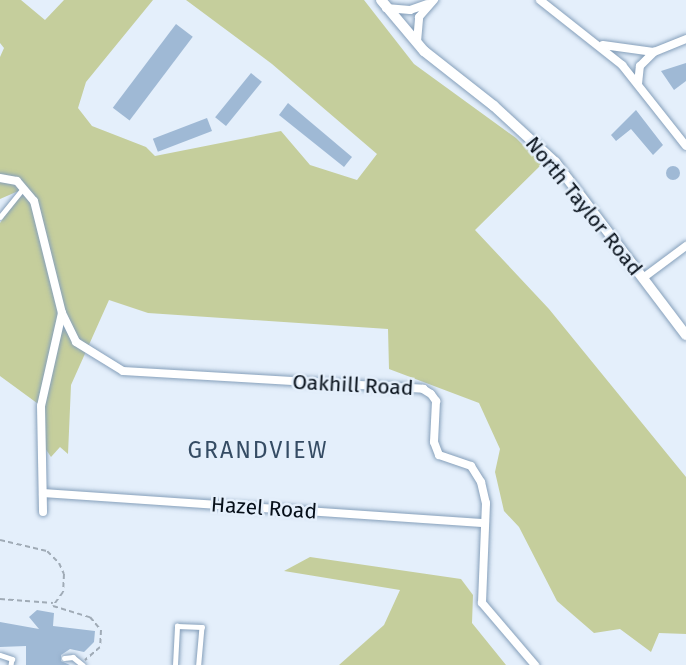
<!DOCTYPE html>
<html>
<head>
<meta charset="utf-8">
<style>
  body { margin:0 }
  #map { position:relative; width:686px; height:665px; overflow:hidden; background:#e4effb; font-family:"Fira Sans",sans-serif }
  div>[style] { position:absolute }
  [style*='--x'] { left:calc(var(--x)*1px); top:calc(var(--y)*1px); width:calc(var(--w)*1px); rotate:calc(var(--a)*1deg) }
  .green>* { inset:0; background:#c5ce9c }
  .building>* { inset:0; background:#9fb9d5; transform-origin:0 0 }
  .round { border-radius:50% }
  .path>* { height:2px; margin-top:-1px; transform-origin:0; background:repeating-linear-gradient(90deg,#a0abb6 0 5px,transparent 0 8.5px) }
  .roads { filter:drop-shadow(0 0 2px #859fba) drop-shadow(0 0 2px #859fba) }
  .service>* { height:4.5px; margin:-2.25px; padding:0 2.25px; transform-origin:2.25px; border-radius:2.25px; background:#fff }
  .minor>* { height:8px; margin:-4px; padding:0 4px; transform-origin:4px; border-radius:4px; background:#fff }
  .tertiary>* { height:10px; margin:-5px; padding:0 5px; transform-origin:5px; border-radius:5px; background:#fff }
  span { translate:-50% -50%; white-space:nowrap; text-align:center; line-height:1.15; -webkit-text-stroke:5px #e4effb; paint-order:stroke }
  .street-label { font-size:21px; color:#060f19 }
  .neighbourhood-label { font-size:23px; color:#354c64; letter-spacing:2px }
</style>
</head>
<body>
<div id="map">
  <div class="green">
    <i style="clip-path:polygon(0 0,21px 0,45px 20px,64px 0,153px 0,86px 82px,78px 108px,92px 126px,146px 147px,155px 156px,281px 131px,310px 165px,357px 180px,377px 154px,272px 64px,186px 0,364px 0,414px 64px,516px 138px,542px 164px,475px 230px,549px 309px,686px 477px,686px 634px,659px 633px,651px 652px,620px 629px,594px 633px,557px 601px,519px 527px,504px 511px,495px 472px,500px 449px,479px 403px,389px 369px,388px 329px,148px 313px,109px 300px,71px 385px,68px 454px,60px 447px,51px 457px,45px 448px,41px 406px,0 376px,0 223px,23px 189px,0 199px,0 57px,4px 48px,0 43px)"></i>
    <i style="clip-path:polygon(310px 557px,461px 579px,473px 595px,472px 623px,506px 665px,339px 665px,384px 625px,400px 590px,284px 571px)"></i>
  </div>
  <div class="building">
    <i style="left:176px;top:24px;width:21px;height:105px;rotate:37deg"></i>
    <i style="clip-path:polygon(686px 63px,686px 81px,674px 90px,661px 71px)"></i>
    <i style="left:251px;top:73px;width:14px;height:57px;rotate:39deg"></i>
    <i style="clip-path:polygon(288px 103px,352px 157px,344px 167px,279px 115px)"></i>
    <i style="clip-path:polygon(636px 110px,663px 145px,653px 155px,631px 129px,616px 141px,611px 135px)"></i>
    <i style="left:207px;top:118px;width:14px;height:58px;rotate:69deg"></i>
    <i class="round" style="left:666px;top:166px;width:14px;height:14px"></i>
    <i style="clip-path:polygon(37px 610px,54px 613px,53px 626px,95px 631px,94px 642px,84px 652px,70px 649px,61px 655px,61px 661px,70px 665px,26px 665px,26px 646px,0 647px,0 622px,39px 629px,29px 617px)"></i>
  </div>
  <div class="path">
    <i style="--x:0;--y:540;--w:48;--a:13.2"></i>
    <i style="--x:47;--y:551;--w:17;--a:45"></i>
    <i style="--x:59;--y:563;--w:12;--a:66"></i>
    <i style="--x:64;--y:574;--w:18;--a:93"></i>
    <i style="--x:63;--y:592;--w:17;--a:126"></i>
    <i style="--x:53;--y:606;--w:39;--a:17"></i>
    <i style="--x:90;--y:617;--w:17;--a:50"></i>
    <i style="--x:101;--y:630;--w:17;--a:93"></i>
    <i style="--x:100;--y:647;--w:20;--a:139"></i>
    <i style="--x:0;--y:599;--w:53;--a:4.3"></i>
  </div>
  <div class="roads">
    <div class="service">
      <i style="--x:0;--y:217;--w:36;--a:-51"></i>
      <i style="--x:0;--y:655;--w:13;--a:18"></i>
      <i style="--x:12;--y:659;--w:6;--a:99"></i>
      <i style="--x:64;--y:658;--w:9;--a:-6"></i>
      <i style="--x:73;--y:657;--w:13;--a:39"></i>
      <i style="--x:175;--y:665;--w:39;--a:-87"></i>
      <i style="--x:177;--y:626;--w:25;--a:2"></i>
      <i style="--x:202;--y:627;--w:38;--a:95"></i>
    </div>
    <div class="minor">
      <i style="--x:540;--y:0;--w:105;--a:38.4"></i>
      <i style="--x:622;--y:65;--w:103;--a:51.7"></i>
      <i style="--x:386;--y:8;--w:24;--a:5"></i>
      <i style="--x:410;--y:10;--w:18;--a:-19"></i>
      <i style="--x:417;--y:42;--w:25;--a:-85"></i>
      <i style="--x:419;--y:17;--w:23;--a:-49"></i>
      <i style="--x:603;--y:45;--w:51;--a:7.8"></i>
      <i style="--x:654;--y:52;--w:35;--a:-22"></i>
      <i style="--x:638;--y:84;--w:18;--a:-84"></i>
      <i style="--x:640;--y:66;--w:20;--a:-45"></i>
      <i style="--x:0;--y:178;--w:17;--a:10"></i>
      <i style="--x:17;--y:181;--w:26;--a:50"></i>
      <i style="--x:34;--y:201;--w:115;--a:76"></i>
      <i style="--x:62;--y:313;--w:95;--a:102.7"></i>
      <i style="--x:41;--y:406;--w:106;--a:88.9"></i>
      <i style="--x:643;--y:278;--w:54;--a:-36.7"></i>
      <i style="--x:62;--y:313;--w:32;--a:64"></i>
      <i style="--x:76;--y:342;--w:55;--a:31.7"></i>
      <i style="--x:123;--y:371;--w:301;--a:3.4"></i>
      <i style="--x:423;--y:389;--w:9;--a:32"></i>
      <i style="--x:431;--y:394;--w:9;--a:54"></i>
      <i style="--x:436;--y:401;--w:41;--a:92.8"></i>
      <i style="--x:434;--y:442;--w:14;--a:69"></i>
      <i style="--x:439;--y:455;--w:34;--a:19"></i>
      <i style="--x:471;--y:466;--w:19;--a:58"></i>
      <i style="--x:481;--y:482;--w:22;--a:77"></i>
      <i style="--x:486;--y:503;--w:100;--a:92.3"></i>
      <i style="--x:482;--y:603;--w:82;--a:49.5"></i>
      <i style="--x:43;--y:493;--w:443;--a:3.9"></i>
    </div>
    <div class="tertiary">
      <i style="--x:381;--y:0;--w:67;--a:49.9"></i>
      <i style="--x:424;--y:51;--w:89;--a:38.2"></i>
      <i style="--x:494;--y:106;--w:83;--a:42.6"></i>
      <i style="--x:555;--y:162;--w:217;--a:52.9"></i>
    </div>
  </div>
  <div class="street-label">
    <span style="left:584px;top:206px;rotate:51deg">North Taylor Road</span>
    <span style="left:353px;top:385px;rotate:3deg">Oakhill Road</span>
    <span style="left:264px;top:508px;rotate:4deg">Hazel Road</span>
  </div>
  <div class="neighbourhood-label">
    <span style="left:258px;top:450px">GRANDVIEW</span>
  </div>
</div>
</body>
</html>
